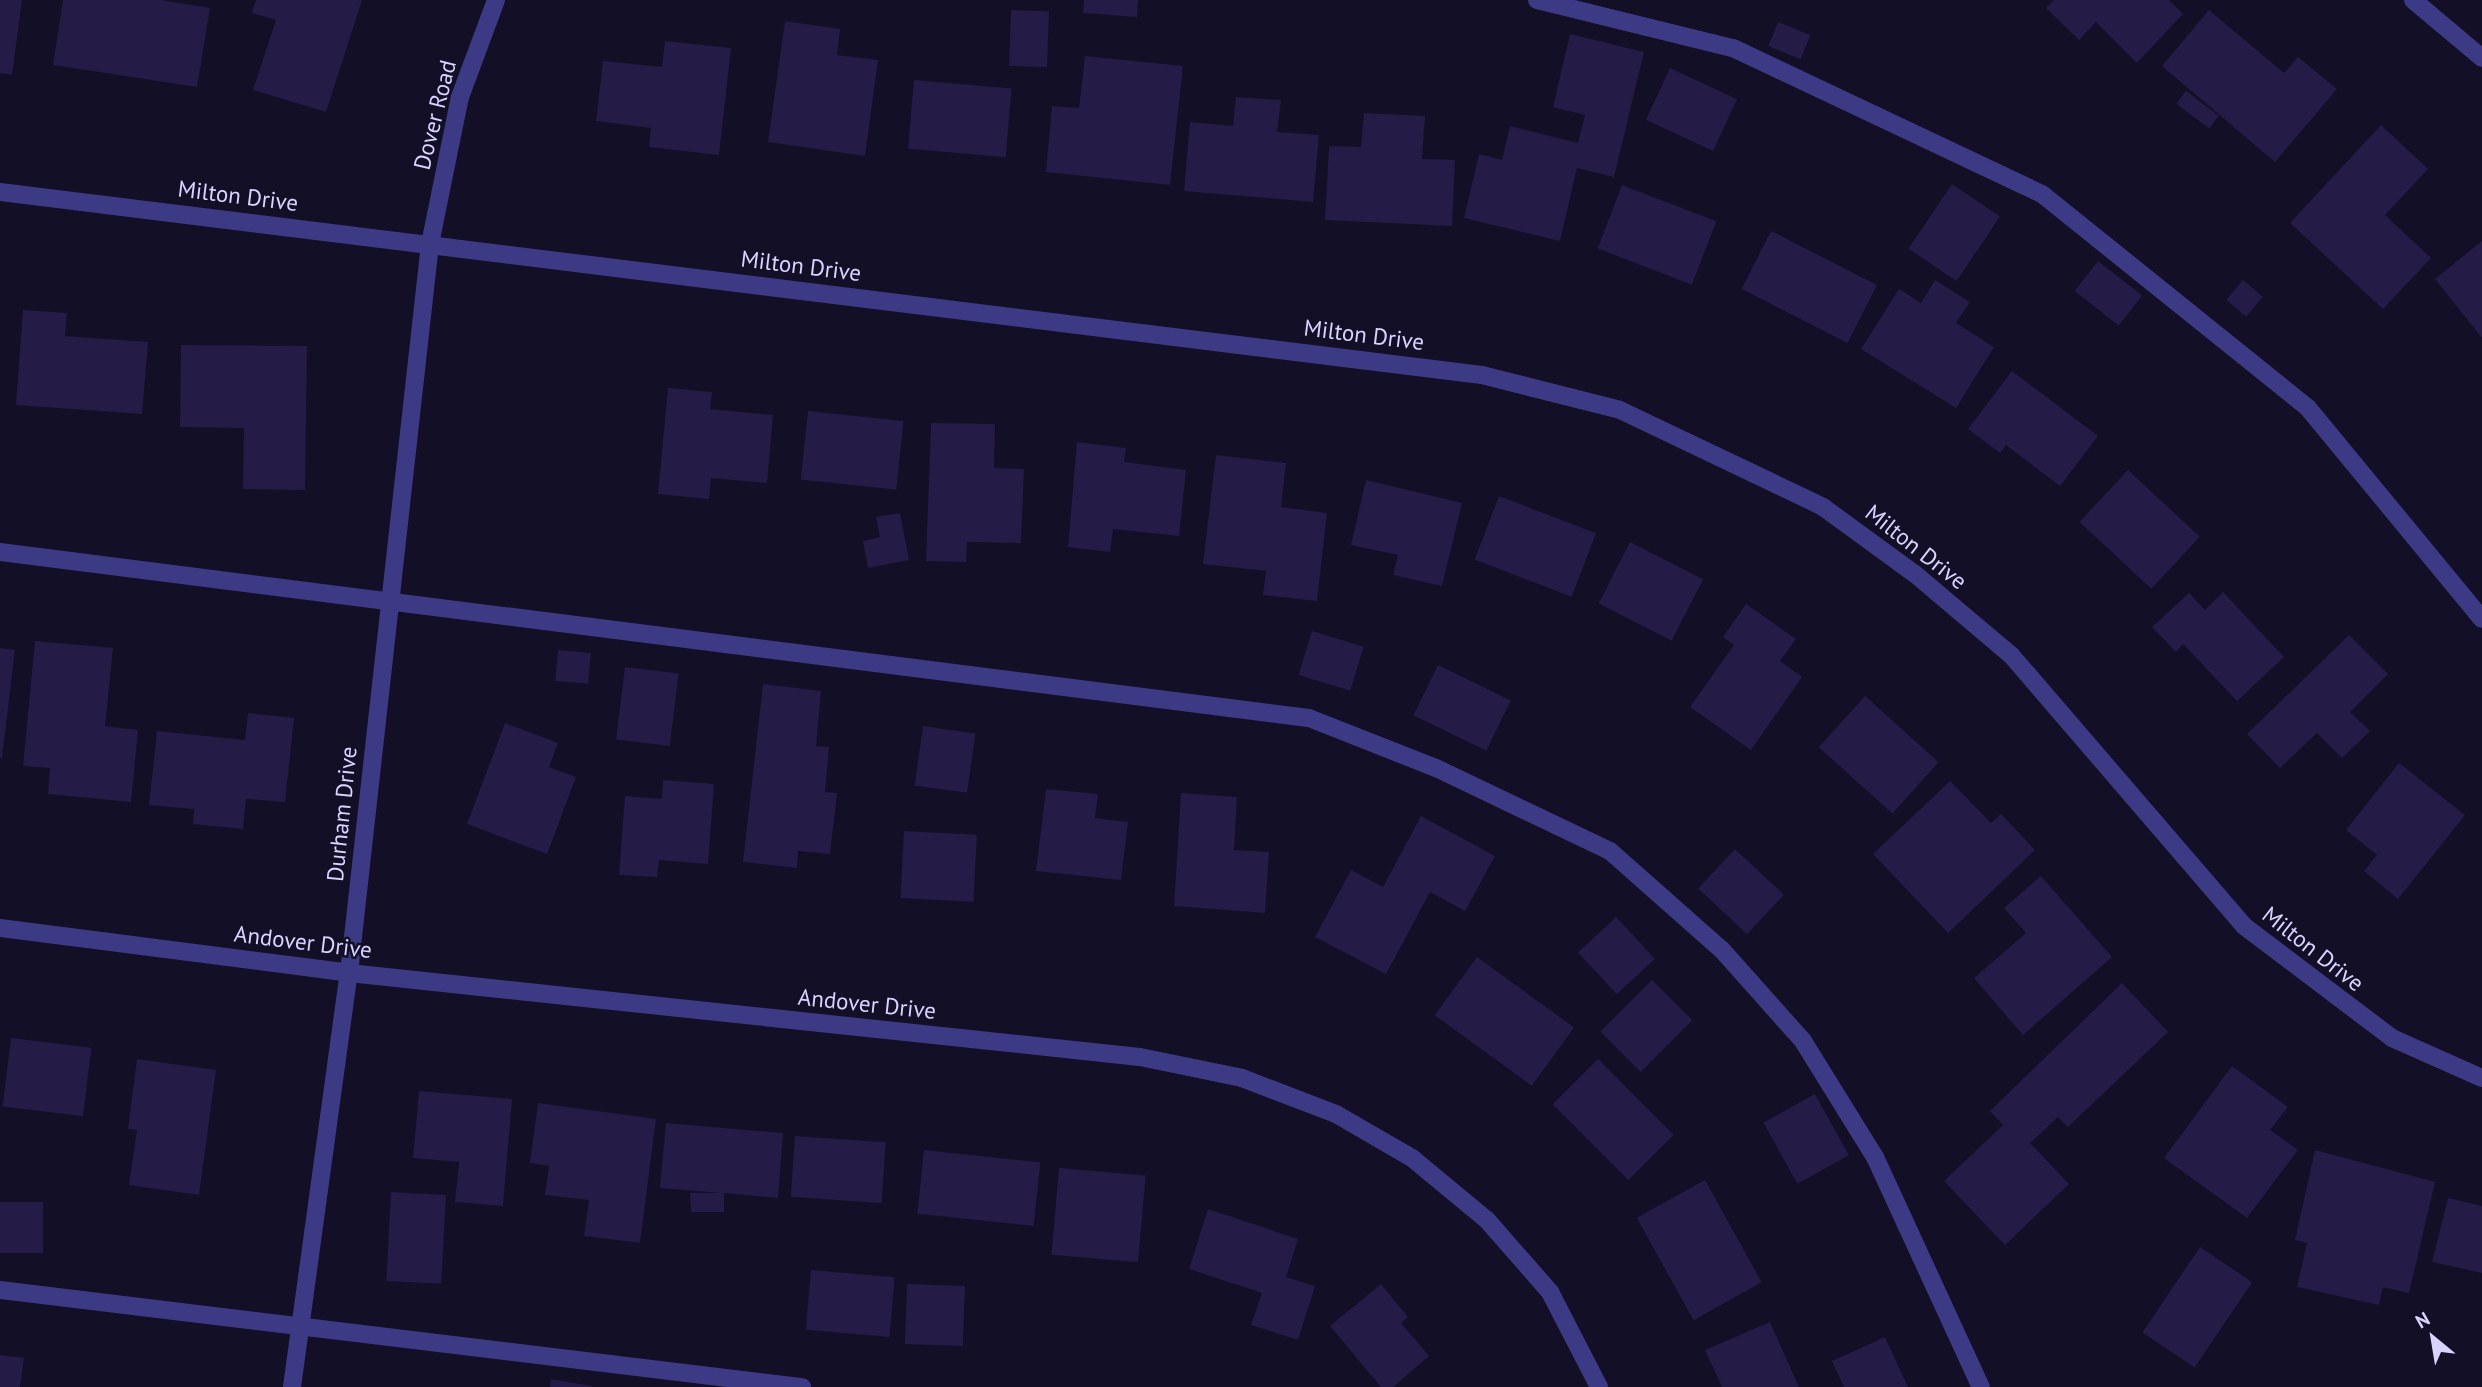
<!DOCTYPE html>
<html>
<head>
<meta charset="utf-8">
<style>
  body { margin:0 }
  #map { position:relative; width:2482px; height:1387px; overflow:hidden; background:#130f26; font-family:"PT Sans",sans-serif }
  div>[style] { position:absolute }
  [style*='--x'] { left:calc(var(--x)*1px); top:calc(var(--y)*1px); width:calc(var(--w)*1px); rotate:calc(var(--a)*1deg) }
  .building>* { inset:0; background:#241b47; transform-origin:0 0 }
  .service>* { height:18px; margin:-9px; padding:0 9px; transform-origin:9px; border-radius:9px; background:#3d3a85 }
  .minor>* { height:18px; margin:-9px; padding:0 9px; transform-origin:9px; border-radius:9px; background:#3d3a85 }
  span { translate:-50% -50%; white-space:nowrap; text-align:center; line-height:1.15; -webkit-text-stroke:5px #130f26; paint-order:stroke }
  .street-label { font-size:23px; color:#d9d4ff }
  .north { position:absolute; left:2398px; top:1303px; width:70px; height:70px; -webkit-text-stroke:5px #130f26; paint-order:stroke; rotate:330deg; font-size:19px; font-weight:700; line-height:28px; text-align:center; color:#d9d4ff }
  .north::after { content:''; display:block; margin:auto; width:24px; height:32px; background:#d9d4ff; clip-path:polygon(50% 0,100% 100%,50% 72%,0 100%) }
</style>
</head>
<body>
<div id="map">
  <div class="building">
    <i style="clip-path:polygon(0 0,22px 0,12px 75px,0 73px)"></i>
    <i style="clip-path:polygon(63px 0,161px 0,210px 8px,197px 87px,53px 65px)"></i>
    <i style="clip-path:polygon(256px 0,362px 0,326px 112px,253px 90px,276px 20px,252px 13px)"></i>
    <i style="clip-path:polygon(1084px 0,1138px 0,1137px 17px,1083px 13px)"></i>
    <i style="clip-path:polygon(2054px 0,2169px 0,2183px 14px,2137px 63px,2096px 22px,2079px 40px,2046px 8px)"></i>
    <i style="left:1011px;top:10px;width:38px;height:56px;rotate:2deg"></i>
    <i style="clip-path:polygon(2209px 10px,2284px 73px,2298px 57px,2337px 89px,2275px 162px,2162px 66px)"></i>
    <i style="clip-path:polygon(785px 21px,840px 29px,837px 55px,878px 60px,865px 156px,768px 142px)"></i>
    <i style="left:1778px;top:22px;width:35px;height:26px;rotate:22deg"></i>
    <i style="clip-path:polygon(1570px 34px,1644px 52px,1614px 177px,1577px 168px,1560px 241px,1464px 218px,1479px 154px,1502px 160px,1510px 126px,1578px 143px,1585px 115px,1553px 107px)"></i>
    <i style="clip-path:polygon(665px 41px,731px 48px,719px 155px,649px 147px,651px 128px,596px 121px,603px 61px,662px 67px)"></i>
    <i style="clip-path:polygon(1085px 56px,1183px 66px,1170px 185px,1046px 172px,1052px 106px,1079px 108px)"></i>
    <i style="left:1670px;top:68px;width:74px;height:57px;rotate:25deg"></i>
    <i style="left:914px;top:80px;width:98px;height:69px;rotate:5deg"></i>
    <i style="left:2186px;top:91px;width:41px;height:16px;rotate:37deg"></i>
    <i style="clip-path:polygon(1236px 97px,1281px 100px,1277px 132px,1319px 135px,1313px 202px,1184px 191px,1190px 122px,1233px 126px)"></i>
    <i style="clip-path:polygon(1364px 113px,1425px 116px,1422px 159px,1455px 160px,1452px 226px,1325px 220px,1329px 146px,1361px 147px)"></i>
    <i style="clip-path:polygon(2381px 125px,2428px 169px,2385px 215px,2431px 258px,2383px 309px,2290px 223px)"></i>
    <i style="left:1952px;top:184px;width:58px;height:78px;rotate:34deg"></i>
    <i style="left:1622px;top:185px;width:101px;height:68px;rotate:21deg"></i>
    <i style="left:1771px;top:231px;width:119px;height:65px;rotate:27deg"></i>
    <i style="clip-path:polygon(2482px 241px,2482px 338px,2435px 279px)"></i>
    <i style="left:2098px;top:261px;width:56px;height:38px;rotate:38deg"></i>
    <i style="clip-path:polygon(1935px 280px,1970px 302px,1956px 323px,1994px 347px,1956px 408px,1861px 349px,1899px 289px,1921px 303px)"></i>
    <i style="left:2243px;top:280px;width:26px;height:26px;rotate:40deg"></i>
    <i style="clip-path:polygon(23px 310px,67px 313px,65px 336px,148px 342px,142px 414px,16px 405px)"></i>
    <i style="clip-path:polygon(181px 345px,307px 346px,305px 490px,243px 489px,244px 428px,180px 427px)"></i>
    <i style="clip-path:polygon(2012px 371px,2098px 436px,2060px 486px,2006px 445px,2000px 453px,1968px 429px)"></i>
    <i style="clip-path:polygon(668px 388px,712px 392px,710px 409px,773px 415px,767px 483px,711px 478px,709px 499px,658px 494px)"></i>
    <i style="left:808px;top:411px;width:96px;height:69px;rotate:6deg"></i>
    <i style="clip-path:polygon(931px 423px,995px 424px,994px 468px,1024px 469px,1021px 543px,967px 542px,966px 562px,926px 561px)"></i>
    <i style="clip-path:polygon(1077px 442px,1126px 448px,1124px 462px,1186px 470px,1179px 536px,1113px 529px,1110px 552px,1068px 547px)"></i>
    <i style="clip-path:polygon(1216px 455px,1286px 463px,1281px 507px,1327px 513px,1317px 601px,1263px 595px,1266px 571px,1203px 564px)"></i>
    <i style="left:2128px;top:470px;width:98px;height:71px;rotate:43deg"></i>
    <i style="clip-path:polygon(1366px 480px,1462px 503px,1442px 586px,1393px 575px,1398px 555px,1351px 545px)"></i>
    <i style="left:1499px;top:496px;width:104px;height:68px;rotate:21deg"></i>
    <i style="clip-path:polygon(900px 513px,909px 560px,868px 568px,863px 541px,880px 537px,876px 517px)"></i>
    <i style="left:1630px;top:542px;width:82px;height:69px;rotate:27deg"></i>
    <i style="clip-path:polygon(2223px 592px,2284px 657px,2237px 701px,2183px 644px,2176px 652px,2152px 627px,2189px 593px,2205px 610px)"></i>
    <i style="clip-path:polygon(1746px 604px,1796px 639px,1780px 661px,1802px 677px,1751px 750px,1690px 707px,1734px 645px,1723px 637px)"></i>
    <i style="left:1312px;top:631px;width:54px;height:46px;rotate:17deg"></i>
    <i style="clip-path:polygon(2349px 635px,2388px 674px,2350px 712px,2370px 731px,2342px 758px,2317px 733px,2280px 768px,2247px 734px)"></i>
    <i style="clip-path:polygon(35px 641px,113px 648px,105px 726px,138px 730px,131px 802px,48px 794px,50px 768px,23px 766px)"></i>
    <i style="clip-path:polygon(0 648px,15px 650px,2px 758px,0 758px)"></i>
    <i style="left:558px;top:650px;width:33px;height:31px;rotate:5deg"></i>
    <i style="left:1438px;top:665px;width:81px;height:56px;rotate:26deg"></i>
    <i style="left:625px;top:667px;width:54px;height:73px;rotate:7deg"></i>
    <i style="clip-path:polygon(763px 684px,821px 691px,816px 746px,829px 747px,825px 792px,837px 793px,830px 854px,798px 851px,797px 868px,743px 862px)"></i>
    <i style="left:1865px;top:696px;width:99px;height:69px;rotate:42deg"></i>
    <i style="clip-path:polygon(248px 713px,294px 718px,285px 802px,246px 799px,243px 829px,193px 824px,194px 809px,149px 805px,157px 731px,245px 740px)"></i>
    <i style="clip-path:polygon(505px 723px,558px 743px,549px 767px,576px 777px,547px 854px,467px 824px)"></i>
    <i style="left:923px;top:726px;width:53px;height:60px;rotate:8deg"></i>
    <i style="clip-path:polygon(2399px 763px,2465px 815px,2398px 899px,2364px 871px,2377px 855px,2346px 830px)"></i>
    <i style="clip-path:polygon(663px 780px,714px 784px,708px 864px,659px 860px,657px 877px,619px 875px,625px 796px,662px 799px)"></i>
    <i style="clip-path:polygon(1950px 781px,1991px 823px,2001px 814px,2035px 850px,1948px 933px,1873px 854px)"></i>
    <i style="clip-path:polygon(1046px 789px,1098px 794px,1095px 818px,1128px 822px,1121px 880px,1036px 871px)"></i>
    <i style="clip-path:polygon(1181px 793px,1237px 797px,1234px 850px,1269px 852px,1265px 913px,1174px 906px)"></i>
    <i style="clip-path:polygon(1421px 816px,1495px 856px,1465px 911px,1430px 892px,1386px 974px,1315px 937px,1351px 870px,1383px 887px)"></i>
    <i style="left:904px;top:831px;width:73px;height:67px;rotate:3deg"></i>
    <i style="left:1735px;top:849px;width:67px;height:54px;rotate:43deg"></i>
    <i style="clip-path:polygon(2041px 876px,2112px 957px,2023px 1035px,1974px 978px,2026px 933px,2004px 908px)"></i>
    <i style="left:1616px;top:917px;width:57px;height:52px;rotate:47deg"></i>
    <i style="left:1477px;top:957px;width:120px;height:72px;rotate:36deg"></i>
    <i style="left:1652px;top:980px;width:57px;height:73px;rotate:45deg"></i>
    <i style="clip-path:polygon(2122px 983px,2168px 1032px,2068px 1127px,2058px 1117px,2030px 1143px,2069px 1184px,2005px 1245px,1944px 1181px,2003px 1125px,1990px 1111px)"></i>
    <i style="left:11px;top:1038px;width:81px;height:69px;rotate:7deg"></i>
    <i style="clip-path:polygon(137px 1059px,216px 1070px,199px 1195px,129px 1185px,137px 1130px,128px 1129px)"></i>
    <i style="left:1598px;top:1059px;width:107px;height:64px;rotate:45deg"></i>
    <i style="clip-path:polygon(2232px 1066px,2288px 1107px,2270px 1130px,2298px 1150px,2247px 1218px,2164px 1158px)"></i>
    <i style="clip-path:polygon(419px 1091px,512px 1099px,503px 1206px,455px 1202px,459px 1162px,413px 1158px)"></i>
    <i style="left:1815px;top:1094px;width:70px;height:59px;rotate:61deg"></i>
    <i style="clip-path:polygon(538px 1103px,656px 1119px,640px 1243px,584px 1236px,589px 1200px,545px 1195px,549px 1166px,530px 1163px)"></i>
    <i style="clip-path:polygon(666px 1123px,783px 1133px,778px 1198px,724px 1193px,724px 1212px,691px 1212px,690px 1193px,720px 1193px,660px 1188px)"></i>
    <i style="left:795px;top:1136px;width:91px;height:61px;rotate:4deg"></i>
    <i style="left:924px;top:1150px;width:117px;height:64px;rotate:6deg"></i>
    <i style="clip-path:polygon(2315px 1150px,2435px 1182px,2409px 1293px,2383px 1287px,2379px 1305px,2297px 1287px,2307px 1243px,2295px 1240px)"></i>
    <i style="left:1059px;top:1168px;width:87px;height:87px;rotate:5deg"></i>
    <i style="left:1705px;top:1180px;width:117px;height:78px;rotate:61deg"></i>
    <i style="left:391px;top:1192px;width:55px;height:89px;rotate:3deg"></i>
    <i style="clip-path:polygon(2448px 1198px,2482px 1206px,2482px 1273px,2432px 1262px)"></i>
    <i style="left:0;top:1202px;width:43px;height:51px"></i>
    <i style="clip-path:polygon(1208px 1209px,1298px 1239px,1286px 1277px,1315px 1286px,1298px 1340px,1251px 1325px,1262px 1293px,1189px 1269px)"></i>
    <i style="left:2200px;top:1247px;width:63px;height:103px;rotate:34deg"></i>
    <i style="left:811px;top:1270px;width:84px;height:60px;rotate:5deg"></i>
    <i style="left:907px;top:1284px;width:58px;height:60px;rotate:2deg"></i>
    <i style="clip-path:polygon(1381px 1284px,1408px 1317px,1401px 1323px,1429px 1356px,1393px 1387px,1381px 1387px,1330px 1326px)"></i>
    <i style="clip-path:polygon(1770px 1322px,1799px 1387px,1722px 1387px,1705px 1350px)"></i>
    <i style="clip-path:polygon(1885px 1337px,1908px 1387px,1844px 1387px,1832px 1361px)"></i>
    <i style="clip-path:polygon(0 1355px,24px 1358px,20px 1387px,0 1387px)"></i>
    <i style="clip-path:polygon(551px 1379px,592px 1386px,592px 1387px,550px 1387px)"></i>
  </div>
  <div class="service">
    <i style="--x:1537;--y:0;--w:202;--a:13.8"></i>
    <i style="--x:1733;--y:48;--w:342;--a:25.3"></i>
    <i style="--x:2042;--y:194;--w:341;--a:38.8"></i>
    <i style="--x:2308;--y:408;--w:273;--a:50.5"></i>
    <i style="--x:0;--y:552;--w:1319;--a:7.23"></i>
    <i style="--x:1309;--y:718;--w:136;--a:21.5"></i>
    <i style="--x:1436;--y:768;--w:193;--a:25.5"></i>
    <i style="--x:1610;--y:851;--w:149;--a:41.5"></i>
    <i style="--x:1722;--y:950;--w:122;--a:48.3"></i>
    <i style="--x:1803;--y:1041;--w:137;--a:58.2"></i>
    <i style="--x:1875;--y:1157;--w:253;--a:65.3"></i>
    <i style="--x:0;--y:1290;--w:808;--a:6.9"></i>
  </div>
  <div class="minor">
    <i style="--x:2413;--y:0;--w:90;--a:40"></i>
    <i style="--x:0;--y:192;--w:1493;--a:7.04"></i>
    <i style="--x:1482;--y:375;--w:142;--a:14.2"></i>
    <i style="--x:1620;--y:410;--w:225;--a:25.5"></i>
    <i style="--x:1823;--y:507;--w:114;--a:36.1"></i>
    <i style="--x:1915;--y:574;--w:126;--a:40.2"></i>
    <i style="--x:2011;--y:655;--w:357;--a:49.3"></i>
    <i style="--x:2244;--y:926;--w:186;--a:37.1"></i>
    <i style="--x:2392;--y:1038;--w:98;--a:24"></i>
    <i style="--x:0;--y:928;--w:352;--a:7.3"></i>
    <i style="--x:349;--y:973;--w:795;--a:6.06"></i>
    <i style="--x:1140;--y:1057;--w:104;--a:11.6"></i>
    <i style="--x:1242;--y:1078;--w:101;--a:21"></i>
    <i style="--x:1336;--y:1114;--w:88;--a:30.1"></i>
    <i style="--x:1412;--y:1158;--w:97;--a:39.6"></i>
    <i style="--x:1487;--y:1220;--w:96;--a:48.8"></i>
    <i style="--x:1550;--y:1292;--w:107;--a:62.7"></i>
    <i style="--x:292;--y:1387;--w:418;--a:-82.2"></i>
    <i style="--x:349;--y:973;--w:733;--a:-83.66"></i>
    <i style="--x:430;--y:244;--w:150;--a:-78.5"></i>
    <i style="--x:460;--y:97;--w:103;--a:-69.6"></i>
  </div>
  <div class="street-label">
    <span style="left:435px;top:115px;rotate:-76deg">Dover Road</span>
    <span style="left:238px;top:196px;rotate:7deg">Milton Drive</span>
    <span style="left:801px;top:266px;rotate:7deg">Milton Drive</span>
    <span style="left:1364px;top:335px;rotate:7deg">Milton Drive</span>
    <span style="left:1916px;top:547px;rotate:38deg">Milton Drive</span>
    <span style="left:342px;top:814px;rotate:-84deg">Durham Drive</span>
    <span style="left:303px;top:942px;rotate:7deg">Andover Drive</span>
    <span style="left:2313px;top:949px;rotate:38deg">Milton Drive</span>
    <span style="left:867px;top:1004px;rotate:6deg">Andover Drive</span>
  </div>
  <div class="north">N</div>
</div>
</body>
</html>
